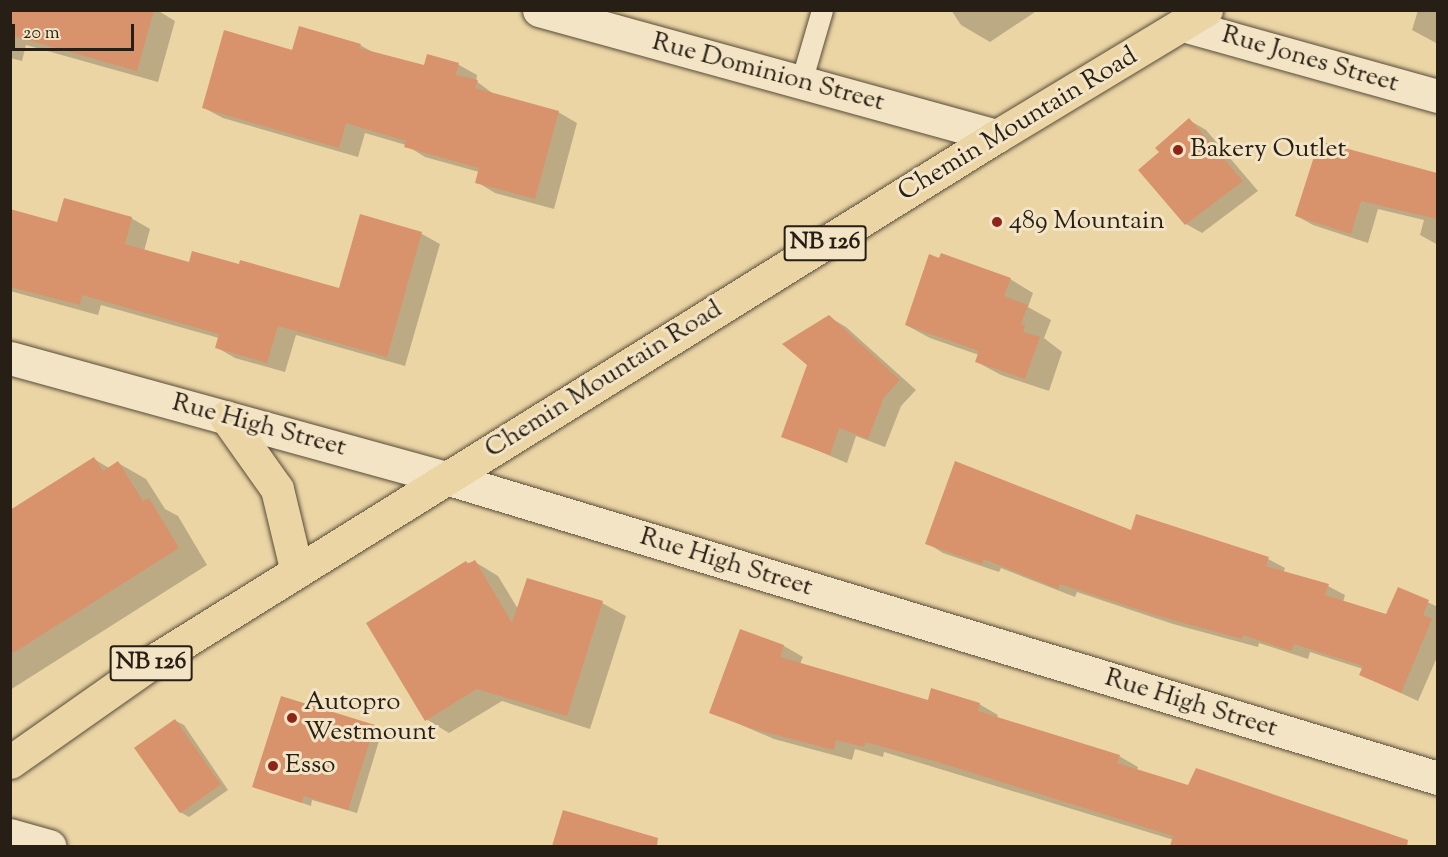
<!DOCTYPE html>
<html>
<head>
<meta charset="utf-8">
<style>
  body { margin:0 }
  #map { position:relative; width:1448px; height:857px; overflow:hidden; background:#ebd5a5; font-family:"Sorts Mill Goudy",serif }
  div>[style] { position:absolute }
  [style*='--x'] { left:calc(var(--x)*1px); top:calc(var(--y)*1px); width:calc(var(--w)*1px); rotate:calc(var(--a)*1deg) }
  .shadow>* { inset:0; background:#0003 }
  .building>* { inset:0; background:#d8936c; transform-origin:0 0 }
  .roads { filter:drop-shadow(0 0 2px #584c39) drop-shadow(0 0 2px #584c39) }
  .lane>* { height:21px; margin:-10.5px; padding:0 10.5px; transform-origin:10.5px; border-radius:10.5px; background:#f2e4c4 }
  .street>* { height:33px; margin:-16.5px; padding:0 16.5px; transform-origin:16.5px; border-radius:16.5px; background:#f2e4c4 }
  .primary>* { height:33px; margin:-16.5px; padding:0 16.5px; transform-origin:16.5px; border-radius:16.5px; background:#ebd5a5 }
  .dots>* { width:16px; height:16px; translate:-50% -50%; box-sizing:border-box; border:3px solid #f2e4c4; border-radius:50% }
  span { translate:-50% -50%; white-space:nowrap; text-align:center; line-height:1.15; -webkit-text-stroke:6px #f2e4c4; paint-order:stroke }
  .shield-label span { padding:2px 4px; background:#f2e4c4; border:2px solid; border-radius:4px; -webkit-text-stroke-width:0 }
  .shield-label { font-size:24px; color:#271e15; font-weight:700 }
  .street-label { font-size:26px; color:#271e15 }
  .poi-label { font-size:26px; color:#271e15 }
  .left { translate:0 -50%; text-align:left }
  .frame { position:absolute; inset:0; border:12px solid #271e15; pointer-events:none }
  .scale { position:absolute; left:12px; top:24px; width:122px; height:27px; box-sizing:border-box; border:3px solid #271e15; border-top:0; padding-left:8px; font-size:18px; line-height:21px; white-space:nowrap; color:#271e15; -webkit-text-stroke:4px #f2e4c4; paint-order:stroke }
</style>
</head>
<body>
<div id="map">
  <div class="shadow">
    <i style="clip-path:polygon(10px 10px,157px 10px,175px 21px,158px 82px,26px 45px,22px 61px,10px 58px)"></i>
    <i style="clip-path:polygon(951px 10px,1038px 10px,990px 42px,961px 25px)"></i>
    <i style="clip-path:polygon(1418px 10px,1438px 10px,1438px 44px,1412px 30px)"></i>
    <i style="clip-path:polygon(360px 45px,376px 54px,425px 67px,428px 56px,459px 65px,477px 75px,476px 81px,495px 95px,558px 112px,577px 123px,554px 209px,495px 193px,477px 182px,479px 172px,425px 157px,406px 145px,365px 133px,358px 157px,223px 118px,204px 108px,293px 52px)"></i>
    <i style="clip-path:polygon(1189px 120px,1206px 130px,1258px 191px,1202px 233px,1186px 224px,1161px 152px)"></i>
    <i style="clip-path:polygon(1320px 143px,1438px 175px,1438px 245px,1420px 235px,1424px 220px,1378px 209px,1368px 243px,1313px 225px,1297px 216px)"></i>
    <i style="clip-path:polygon(10px 211px,58px 224px,131px 218px,150px 229px,144px 251px,190px 263px,340px 290px,361px 216px,422px 234px,440px 244px,405px 366px,296px 335px,285px 372px,235px 358px,216px 347px,219px 338px,101px 305px,98px 315px,10px 291px)"></i>
    <i style="clip-path:polygon(1010px 279px,1033px 293px,1028px 307px,1051px 320px,1044px 338px,1062px 352px,1049px 391px,1001px 375px,977px 362px,979px 355px,930px 338px,906px 325px)"></i>
    <i style="clip-path:polygon(829px 317px,846px 327px,916px 390px,901px 406px,885px 447px,856px 436px,847px 463px,783px 436px)"></i>
    <i style="clip-path:polygon(94px 459px,109px 468px,118px 463px,146px 479px,165px 509px,178px 516px,207px 565px,10px 690px,10px 511px)"></i>
    <i style="clip-path:polygon(1132px 532px,1268px 559px,1285px 568px,1283px 573px,1328px 586px,1345px 595px,1343px 602px,1387px 616px,1399px 589px,1438px 607px,1438px 655px,1418px 701px,1360px 674px,1363px 669px,1310px 652px,1308px 659px,1259px 643px,1258px 647px,1173px 624px,1077px 592px,1075px 597px,1001px 568px,999px 572px,943px 553px,927px 543px)"></i>
    <i style="clip-path:polygon(475px 562px,498px 576px,518px 609px,602px 603px,626px 616px,590px 729px,502px 701px,449px 733px,426px 719px,466px 563px)"></i>
    <i style="clip-path:polygon(741px 631px,784px 646px,803px 657px,800px 664px,929px 701px,979px 704px,998px 715px,997px 718px,1119px 756px,1138px 767px,1137px 770px,1189px 787px,1390px 835px,1409px 846px,1172px 846px,1174px 840px,884px 752px,883px 757px,855px 749px,852px 760px,774px 739px,711px 712px)"></i>
    <i style="clip-path:polygon(176px 721px,184px 725px,228px 790px,189px 817px,180px 812px,136px 748px)"></i>
    <i style="clip-path:polygon(374px 726px,382px 731px,357px 813px,312px 800px,311px 806px,254px 786px)"></i>
    <i style="clip-path:polygon(564px 812px,636px 840px,646px 846px,554px 846px)"></i>
  </div>
  <div class="building">
    <i style="clip-path:polygon(10px 10px,154px 10px,137px 71px,10px 35px)"></i>
    <i style="clip-path:polygon(299px 26px,361px 44px,359px 48px,424px 65px,427px 54px,459px 63px,456px 75px,478px 80px,475px 88px,559px 111px,535px 199px,475px 183px,479px 168px,404px 147px,406px 141px,346px 123px,339px 148px,202px 108px,224px 30px,292px 50px)"></i>
    <i style="clip-path:polygon(1189px 118px,1243px 181px,1185px 225px,1138px 170px,1159px 152px,1155px 148px)"></i>
    <i style="clip-path:polygon(1319px 141px,1437px 173px,1437px 219px,1361px 201px,1351px 234px,1295px 216px)"></i>
    <i style="clip-path:polygon(64px 198px,132px 217px,125px 244px,189px 262px,192px 251px,239px 264px,240px 260px,339px 288px,360px 214px,422px 232px,387px 357px,278px 326px,267px 363px,215px 348px,219px 334px,82px 295px,80px 305px,10px 287px,10px 209px,57px 222px)"></i>
    <i style="clip-path:polygon(941px 253px,1011px 278px,1004px 296px,1028px 305px,1021px 324px,1025px 325px,1023px 332px,1040px 337px,1025px 379px,975px 362px,979px 351px,905px 325px,929px 254px,939px 258px)"></i>
    <i style="clip-path:polygon(829px 315px,900px 380px,884px 397px,868px 439px,839px 428px,830px 455px,781px 437px,807px 365px,782px 344px)"></i>
    <i style="clip-path:polygon(94px 457px,103px 471px,118px 461px,143px 501px,149px 498px,179px 548px,10px 655px,10px 510px)"></i>
    <i style="clip-path:polygon(955px 461px,1131px 530px,1136px 514px,1269px 557px,1266px 566px,1329px 584px,1325px 595px,1386px 614px,1398px 587px,1429px 600px,1423px 615px,1432px 619px,1401px 693px,1359px 675px,1363px 666px,1294px 644px,1291px 651px,1243px 635px,1242px 639px,1155px 615px,1060px 584px,1058px 589px,984px 559px,982px 564px,925px 544px)"></i>
    <i style="clip-path:polygon(475px 560px,512px 623px,527px 578px,603px 601px,567px 716px,477px 689px,425px 721px,366px 623px,466px 561px,468px 564px)"></i>
    <i style="clip-path:polygon(740px 629px,784px 645px,780px 657px,928px 700px,931px 688px,980px 703px,978px 711px,1120px 755px,1117px 763px,1188px 785px,1196px 768px,1408px 840px,1407px 846px,1170px 846px,1173px 836px,941px 763px,865px 742px,864px 747px,836px 740px,834px 750px,753px 729px,709px 713px)"></i>
    <i style="clip-path:polygon(281px 696px,375px 725px,348px 810px,304px 796px,302px 803px,252px 787px)"></i>
    <i style="left:175px;top:719px;width:80px;height:50px;rotate:55deg"></i>
    <i style="clip-path:polygon(563px 810px,658px 838px,657px 846px,552px 846px)"></i>
  </div>
  <div class="roads">
    <div class="lane">
      <i style="--x:801;--y:82;--w:75;--a:-73.7"></i>
    </div>
    <div class="street">
      <i style="--x:539;--y:10;--w:475;--a:15.4"></i>
      <i style="--x:1183;--y:25;--w:265;--a:15.6"></i>
      <i style="--x:10;--y:358;--w:452;--a:15.4"></i>
      <i style="--x:446;--y:478;--w:1036;--a:16.83"></i>
      <i style="--x:10;--y:835;--w:41;--a:15.8"></i>
    </div>
    <div class="primary">
      <i style="--x:226;--y:417;--w:88;--a:54.7"></i>
      <i style="--x:277;--y:489;--w:85;--a:76.5"></i>
      <i style="--x:10;--y:762;--w:181;--a:-35.1"></i>
      <i style="--x:158;--y:658;--w:988;--a:-31.89"></i>
      <i style="--x:997;--y:136;--w:244;--a:-31.1"></i>
    </div>
  </div>
  <div class="dots">
    <i style="left:1178px;top:150px;background:#8f2418"></i>
    <i style="left:997px;top:222px;background:#8f2418"></i>
    <i style="left:292px;top:718px;background:#8f2418"></i>
    <i style="left:273px;top:766px;background:#8f2418"></i>
  </div>
  <div class="shield-label">
    <span style="left:825px;top:243px">NB 126</span>
    <span style="left:151px;top:663px">NB 126</span>
  </div>
  <div class="street-label">
    <span style="left:1310px;top:60px;rotate:16deg">Rue Jones Street</span>
    <span style="left:768px;top:73px;rotate:15deg">Rue Dominion Street</span>
    <span style="left:1018px;top:125px;rotate:-31deg">Chemin Mountain Road</span>
    <span style="left:604px;top:380px;rotate:-32deg">Chemin Mountain Road</span>
    <span style="left:259px;top:426px;rotate:15deg">Rue High Street</span>
    <span style="left:726px;top:563px;rotate:17deg">Rue High Street</span>
    <span style="left:1191px;top:704px;rotate:17deg">Rue High Street</span>
  </div>
  <div class="poi-label">
    <span class="left" style="left:1190px;top:150px">Bakery Outlet</span>
    <span class="left" style="left:1009px;top:222px">489 Mountain</span>
    <span class="left" style="left:304px;top:718px">Autopro<br>Westmount</span>
    <span class="left" style="left:285px;top:766px">Esso</span>
  </div>
  <div class="frame"></div>
  <div class="scale">20 m</div>
</div>
</body>
</html>
